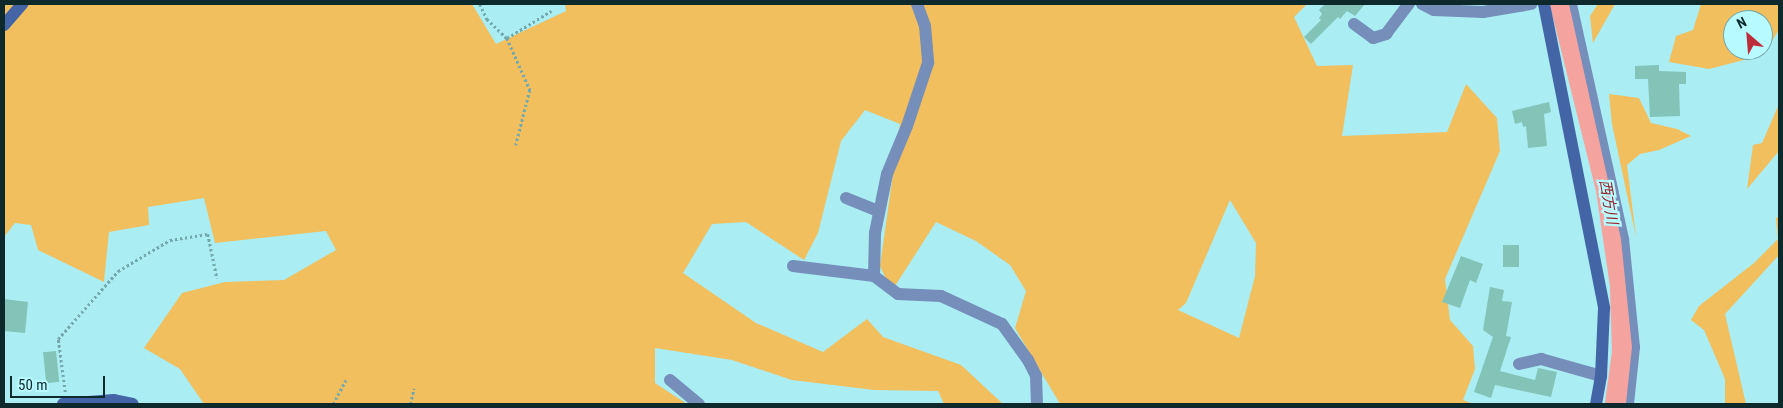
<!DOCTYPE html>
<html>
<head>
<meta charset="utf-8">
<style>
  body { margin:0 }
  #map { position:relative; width:1783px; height:408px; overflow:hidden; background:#aaedf2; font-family:"Roboto Condensed","Noto Sans JP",sans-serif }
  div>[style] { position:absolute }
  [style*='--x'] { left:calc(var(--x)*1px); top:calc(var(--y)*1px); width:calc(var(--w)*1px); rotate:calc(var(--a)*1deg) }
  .green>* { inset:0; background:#f2bf5e }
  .river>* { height:22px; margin:-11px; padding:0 11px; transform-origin:11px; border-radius:11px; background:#f4a39f }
  .building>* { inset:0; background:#84c3b8; transform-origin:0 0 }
  .path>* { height:2.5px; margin-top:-1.25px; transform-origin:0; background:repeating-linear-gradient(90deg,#73a8ac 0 2.5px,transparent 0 5px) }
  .lane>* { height:8px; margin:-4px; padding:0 4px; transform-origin:4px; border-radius:4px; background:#758eba }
  .street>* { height:12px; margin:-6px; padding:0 6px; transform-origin:6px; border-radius:6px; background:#758eba }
  .secondary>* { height:12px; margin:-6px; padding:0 6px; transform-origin:6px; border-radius:6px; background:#4365a6 }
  span { translate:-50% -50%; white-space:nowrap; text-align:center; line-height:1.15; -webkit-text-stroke:4.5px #b7faff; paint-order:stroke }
  .water-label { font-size:15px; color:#9b252e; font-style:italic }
  .frame { position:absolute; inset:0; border:5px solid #0d292b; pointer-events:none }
  .north { position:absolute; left:1723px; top:10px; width:50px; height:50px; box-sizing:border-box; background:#b7faff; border:1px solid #73a6aa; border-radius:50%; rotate:333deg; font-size:14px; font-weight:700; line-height:20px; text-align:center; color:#0d292b }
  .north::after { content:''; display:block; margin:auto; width:18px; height:22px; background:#bd2d39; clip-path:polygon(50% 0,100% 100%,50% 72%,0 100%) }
  .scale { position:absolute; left:10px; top:376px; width:95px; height:22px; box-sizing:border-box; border:2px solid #0d292b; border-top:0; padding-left:6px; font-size:15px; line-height:18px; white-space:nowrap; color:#0d292b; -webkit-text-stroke:4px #b7faff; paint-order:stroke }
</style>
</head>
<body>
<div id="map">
  <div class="green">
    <i style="clip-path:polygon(evenodd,4px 4px,472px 4px,496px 44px,566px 11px,565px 4px,1307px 4px,1294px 17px,1317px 66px,1353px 65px,1342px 136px,1447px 132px,1466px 84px,1497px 118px,1500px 151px,1445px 279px,1450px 320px,1473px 346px,1475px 369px,1463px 400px,1473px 404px,1060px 404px,1015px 328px,1026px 291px,1010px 265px,976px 241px,936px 222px,895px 286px,888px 283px,880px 266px,900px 124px,865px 110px,841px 141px,818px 233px,804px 260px,746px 222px,712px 224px,683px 273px,756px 323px,823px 352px,867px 319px,883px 337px,961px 365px,1003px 404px,944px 404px,938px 391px,874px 390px,792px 380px,732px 360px,655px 348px,655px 383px,687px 404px,204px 404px,180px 369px,144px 348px,182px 293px,225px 282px,284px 280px,336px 250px,326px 231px,215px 243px,204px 198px,148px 207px,149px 225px,109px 232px,104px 282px,38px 250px,31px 225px,15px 223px,4px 237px,4px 4px,1230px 200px,1256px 243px,1255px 276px,1239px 338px,1178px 310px,1186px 303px,1230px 200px)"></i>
    <i style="clip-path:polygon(1598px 4px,1615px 4px,1593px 43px,1590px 16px)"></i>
    <i style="clip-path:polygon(evenodd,1701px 4px,1779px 4px,1779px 30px,1763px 55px,1709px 69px,1669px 62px,1676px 36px,1693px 30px,1701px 4px,1733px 20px,1763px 20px,1763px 50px,1733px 50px,1733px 20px)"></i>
    <i style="clip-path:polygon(1609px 94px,1639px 98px,1651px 123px,1677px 129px,1691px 136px,1659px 150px,1640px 154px,1627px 165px,1636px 237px,1612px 124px)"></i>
    <i style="clip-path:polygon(1779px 104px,1779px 151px,1747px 189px,1753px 145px,1762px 143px)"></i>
    <i style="clip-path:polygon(1779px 216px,1779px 255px,1725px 314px,1746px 404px,1725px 404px,1725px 379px,1704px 330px,1691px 320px,1699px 306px,1754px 263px,1778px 239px,1776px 218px)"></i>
  </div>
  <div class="river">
    <i style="--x:1561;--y:4;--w:192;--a:76.1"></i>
    <i style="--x:1607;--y:190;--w:97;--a:81.7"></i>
    <i style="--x:1621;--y:286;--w:66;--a:88.3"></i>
    <i style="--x:1623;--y:352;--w:52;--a:97.7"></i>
  </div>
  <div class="building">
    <i style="clip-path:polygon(1325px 4px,1365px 4px,1355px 16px,1347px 11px,1340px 19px,1338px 17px,1311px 44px,1304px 37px,1321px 20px,1319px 18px,1322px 14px,1319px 10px)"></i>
    <i style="clip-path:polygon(1659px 65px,1659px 71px,1686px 72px,1686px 84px,1679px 84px,1680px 116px,1650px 117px,1648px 79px,1635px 79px,1635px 66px)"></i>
    <i style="clip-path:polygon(1549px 102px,1551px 112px,1544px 114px,1547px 146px,1528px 148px,1526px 126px,1523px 127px,1522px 122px,1515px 124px,1512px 111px)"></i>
    <i style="left:1503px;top:245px;width:16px;height:22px"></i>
    <i style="clip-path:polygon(1461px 256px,1483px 264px,1476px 283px,1470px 280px,1460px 308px,1442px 302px)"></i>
    <i style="clip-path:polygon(1490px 287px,1504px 290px,1502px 301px,1512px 302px,1506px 336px,1511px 337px,1500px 371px,1535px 380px,1538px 368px,1557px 372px,1551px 397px,1495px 385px,1491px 398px,1474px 392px,1493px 337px,1483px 330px)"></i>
    <i style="clip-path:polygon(4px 299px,28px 302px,25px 333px,4px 331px)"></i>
    <i style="left:56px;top:351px;width:31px;height:13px;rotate:84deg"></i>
  </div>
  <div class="path">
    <i style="--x:480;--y:4;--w:17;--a:65"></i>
    <i style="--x:487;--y:19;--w:28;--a:44"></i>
    <i style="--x:507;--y:38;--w:52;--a:-31.5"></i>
    <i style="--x:507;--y:38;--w:57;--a:66.1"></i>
    <i style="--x:530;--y:90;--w:57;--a:104.3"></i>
    <i style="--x:65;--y:392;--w:53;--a:-97.5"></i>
    <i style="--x:58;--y:339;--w:91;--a:-48.6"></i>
    <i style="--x:118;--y:271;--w:61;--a:-30.8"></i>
    <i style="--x:170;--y:240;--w:38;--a:-9"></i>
    <i style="--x:208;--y:234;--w:45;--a:78.4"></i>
    <i style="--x:333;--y:404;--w:27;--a:-62"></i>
    <i style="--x:410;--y:404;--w:16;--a:-76"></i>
  </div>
  <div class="lane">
    <i style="--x:1573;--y:4;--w:241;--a:77.5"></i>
    <i style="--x:1625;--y:239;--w:109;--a:84.2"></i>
    <i style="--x:1636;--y:347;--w:57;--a:96"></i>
  </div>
  <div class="street">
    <i style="--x:917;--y:4;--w:23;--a:70"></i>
    <i style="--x:925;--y:26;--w:37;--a:85"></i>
    <i style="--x:928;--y:63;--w:66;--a:108.4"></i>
    <i style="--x:907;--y:126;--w:52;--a:112.6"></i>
    <i style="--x:887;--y:174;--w:60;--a:101.5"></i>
    <i style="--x:875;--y:233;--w:43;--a:91.3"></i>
    <i style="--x:874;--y:276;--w:30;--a:37"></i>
    <i style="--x:898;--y:294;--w:43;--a:2.7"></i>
    <i style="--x:941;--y:296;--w:67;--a:24.7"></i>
    <i style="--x:1002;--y:324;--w:44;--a:54.2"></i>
    <i style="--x:1028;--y:360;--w:18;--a:63"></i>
    <i style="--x:1036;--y:376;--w:28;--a:88"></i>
    <i style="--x:1422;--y:4;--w:13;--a:27"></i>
    <i style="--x:1434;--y:10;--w:49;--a:2.3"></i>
    <i style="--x:1483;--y:12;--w:49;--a:-9.5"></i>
    <i style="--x:1354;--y:24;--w:24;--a:36"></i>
    <i style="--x:1373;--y:38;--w:14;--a:-17"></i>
    <i style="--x:1386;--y:34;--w:38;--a:-53"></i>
    <i style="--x:846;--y:198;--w:35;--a:22"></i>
    <i style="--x:793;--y:266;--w:82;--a:7"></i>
    <i style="--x:1519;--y:364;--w:23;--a:-13"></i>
    <i style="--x:1541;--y:359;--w:62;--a:15.8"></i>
    <i style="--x:670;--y:380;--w:38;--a:40"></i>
  </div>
  <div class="secondary">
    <i style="--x:1544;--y:4;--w:310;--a:78.8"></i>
    <i style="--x:1604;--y:308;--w:68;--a:92.5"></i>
    <i style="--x:1601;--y:376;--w:28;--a:100"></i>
    <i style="--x:4;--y:25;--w:28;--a:-49"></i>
    <i style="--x:63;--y:404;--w:51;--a:-4.5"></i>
    <i style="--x:114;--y:400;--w:19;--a:12"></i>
  </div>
  <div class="water-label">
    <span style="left:1608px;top:202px;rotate:80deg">西方川</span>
  </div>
  <div class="frame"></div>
  <div class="north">N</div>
  <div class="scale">50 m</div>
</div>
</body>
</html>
